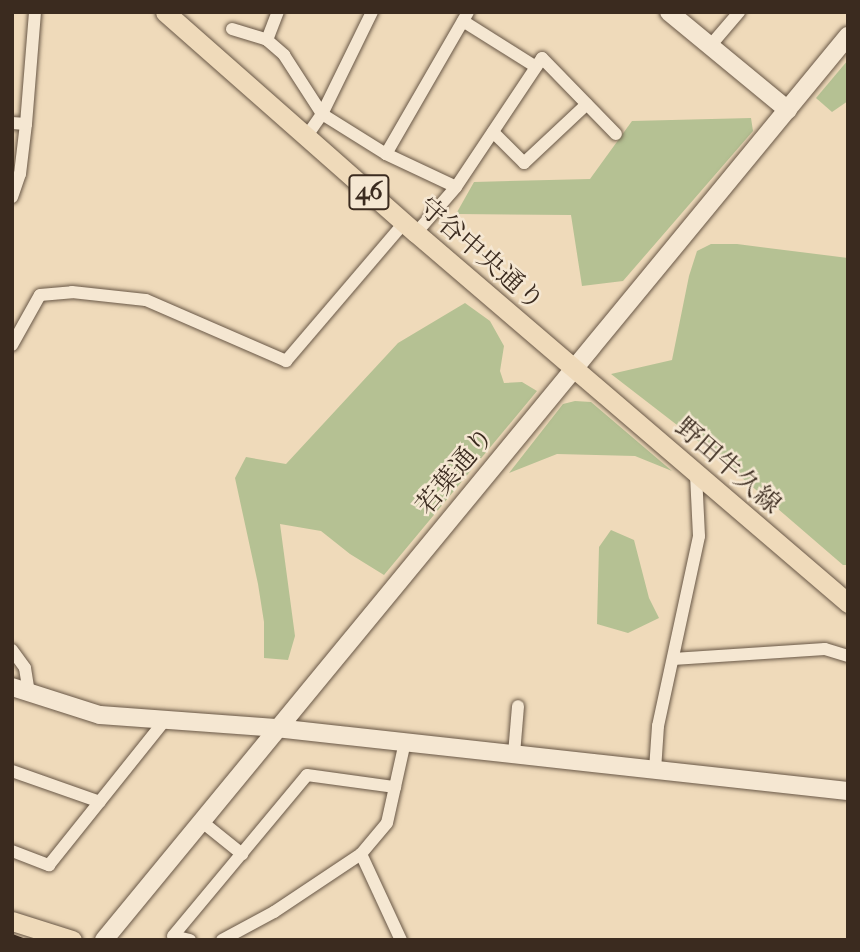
<!DOCTYPE html>
<html>
<head>
<meta charset="utf-8">
<style>
  body { margin:0 }
  #map { position:relative; width:860px; height:952px; overflow:hidden; background:#efdaba; font-family:"IM FELL French Canon","Noto Serif JP",serif }
  div>[style] { position:absolute }
  [style*='--x'] { left:calc(var(--x)*1px); top:calc(var(--y)*1px); width:calc(var(--w)*1px); rotate:calc(var(--a)*1deg) }
  .green>* { inset:0; background:#b5c193 }
  .roads { filter:drop-shadow(0 0 2px #685746) drop-shadow(0 0 2px #685746) }
  .street>* { height:12px; margin:-6px; padding:0 6px; transform-origin:6px; border-radius:6px; background:#f5e7d2 }
  .secondary>* { height:18px; margin:-9px; padding:0 9px; transform-origin:9px; border-radius:9px; background:#f5e7d2 }
  .primary>* { height:19px; margin:-9.5px; padding:0 9.5px; transform-origin:9.5px; border-radius:9.5px; background:#efdaba }
  .rail>* { height:3.5px; margin-top:-1.75px; transform-origin:0; background:repeating-linear-gradient(90deg,#3b2b1f 0 12px,transparent 0 24px) }
  span { translate:-50% -50%; white-space:nowrap; text-align:center; line-height:1.15; -webkit-text-stroke:5px #f5e7d2; paint-order:stroke }
  .shield-label span { padding:2px 5px; background:#f5e7d2; border:2px solid; border-radius:5px; -webkit-text-stroke-width:0 }
  .shield-label { font-size:24px; color:#3b2b1f; font-weight:700 }
  .street-label { font-size:26px; color:#3b2b1f }
  .frame { position:absolute; inset:0; border:14px solid #3b2b1f; pointer-events:none }
</style>
</head>
<body>
<div id="map">
  <div class="green">
    <i style="clip-path:polygon(848px 60px,848px 101px,832px 112px,816px 98px)"></i>
    <i style="clip-path:polygon(751px 118px,753px 131px,623px 281px,582px 286px,571px 215px,456px 214px,474px 182px,590px 179px,632px 121px)"></i>
    <i style="clip-path:polygon(711px 244px,737px 244px,848px 258px,848px 565px,843px 565px,712px 452px,611px 374px,672px 360px,689px 276px,697px 251px)"></i>
    <i style="clip-path:polygon(465px 303px,490px 321px,504px 346px,500px 371px,504px 383px,522px 382px,537px 391px,384px 575px,350px 554px,321px 531px,280px 524px,295px 636px,288px 660px,264px 658px,264px 622px,258px 584px,235px 478px,246px 457px,286px 464px,398px 343px)"></i>
    <i style="clip-path:polygon(575px 401px,591px 402px,672px 471px,635px 456px,557px 454px,509px 473px,563px 404px)"></i>
    <i style="clip-path:polygon(611px 530px,634px 540px,649px 598px,659px 618px,628px 633px,597px 624px,599px 547px)"></i>
  </div>
  <div class="roads">
    <div class="street">
      <i style="--x:463;--y:21;--w:86;--a:32.2"></i>
      <i style="--x:232;--y:29;--w:37;--a:17"></i>
      <i style="--x:267;--y:40;--w:23;--a:41"></i>
      <i style="--x:284;--y:55;--w:70;--a:57.2"></i>
      <i style="--x:322;--y:114;--w:75;--a:32"></i>
      <i style="--x:386;--y:154;--w:77;--a:25.2"></i>
      <i style="--x:267;--y:40;--w:30;--a:-69"></i>
      <i style="--x:710;--y:46;--w:45;--a:-49.5"></i>
      <i style="--x:12;--y:123;--w:14;--a:4"></i>
      <i style="--x:493;--y:132;--w:44;--a:45"></i>
      <i style="--x:524;--y:163;--w:86;--a:-43.1"></i>
      <i style="--x:306;--y:137;--w:28;--a:-55"></i>
      <i style="--x:322;--y:114;--w:114;--a:-63.9"></i>
      <i style="--x:386;--y:154;--w:164;--a:-60"></i>
      <i style="--x:12;--y:197;--w:24;--a:-71"></i>
      <i style="--x:20;--y:174;--w:50;--a:-83.2"></i>
      <i style="--x:26;--y:124;--w:112;--a:-85.4"></i>
      <i style="--x:416;--y:233;--w:61;--a:-49"></i>
      <i style="--x:456;--y:187;--w:155;--a:-56.3"></i>
      <i style="--x:542;--y:58;--w:106;--a:45.8"></i>
      <i style="--x:12;--y:345;--w:57;--a:-60.8"></i>
      <i style="--x:40;--y:295;--w:32;--a:-5"></i>
      <i style="--x:72;--y:292;--w:74;--a:6.2"></i>
      <i style="--x:146;--y:300;--w:153;--a:23.5"></i>
      <i style="--x:286;--y:361;--w:182;--a:-49.5"></i>
      <i style="--x:12;--y:650;--w:22;--a:54"></i>
      <i style="--x:25;--y:668;--w:25;--a:81"></i>
      <i style="--x:673;--y:659;--w:152;--a:-3.8"></i>
      <i style="--x:825;--y:649;--w:24;--a:17"></i>
      <i style="--x:514;--y:754;--w:48;--a:-85.2"></i>
      <i style="--x:655;--y:770;--w:44;--a:-86.1"></i>
      <i style="--x:658;--y:726;--w:194;--a:-77.8"></i>
      <i style="--x:699;--y:536;--w:62;--a:-92.8"></i>
      <i style="--x:12;--y:771;--w:93;--a:19.4"></i>
      <i style="--x:201;--y:821;--w:53;--a:38.8"></i>
      <i style="--x:12;--y:851;--w:40;--a:21"></i>
      <i style="--x:49;--y:865;--w:186;--a:-51.3"></i>
      <i style="--x:361;--y:854;--w:95;--a:65.1"></i>
      <i style="--x:190;--y:940;--w:17;--a:-167"></i>
      <i style="--x:173;--y:936;--w:209;--a:-50.2"></i>
      <i style="--x:307;--y:775;--w:89;--a:7.8"></i>
      <i style="--x:222;--y:940;--w:59;--a:-28.3"></i>
      <i style="--x:274;--y:912;--w:105;--a:-33.7"></i>
      <i style="--x:361;--y:854;--w:40;--a:-50"></i>
      <i style="--x:387;--y:823;--w:83;--a:-77.5"></i>
    </div>
    <div class="secondary">
      <i style="--x:669;--y:12;--w:154;--a:39.5"></i>
      <i style="--x:12;--y:687;--w:92;--a:17.7"></i>
      <i style="--x:100;--y:715;--w:176;--a:4.2"></i>
      <i style="--x:276;--y:728;--w:575;--a:6.29"></i>
      <i style="--x:104;--y:940;--w:1171;--a:-50.55"></i>
    </div>
    <div class="primary">
      <i style="--x:165;--y:12;--w:334;--a:41.4"></i>
      <i style="--x:416;--y:233;--w:569;--a:40.58"></i>
      <i style="--x:12;--y:921;--w:63;--a:17.6"></i>
    </div>
  </div>
  <div class="rail">
    <i style="--x:12;--y:936;--w:12;--a:20"></i>
  </div>
  <div class="shield-label">
    <span style="left:369px;top:192px">46</span>
  </div>
  <div class="street-label">
    <span style="left:481px;top:254px;rotate:41deg">守谷中央通り</span>
    <span style="left:728px;top:466px;rotate:41deg">野田牛久線</span>
    <span style="left:455px;top:471px;rotate:-50deg">若葉通り</span>
  </div>
  <div class="frame"></div>
</div>
</body>
</html>
